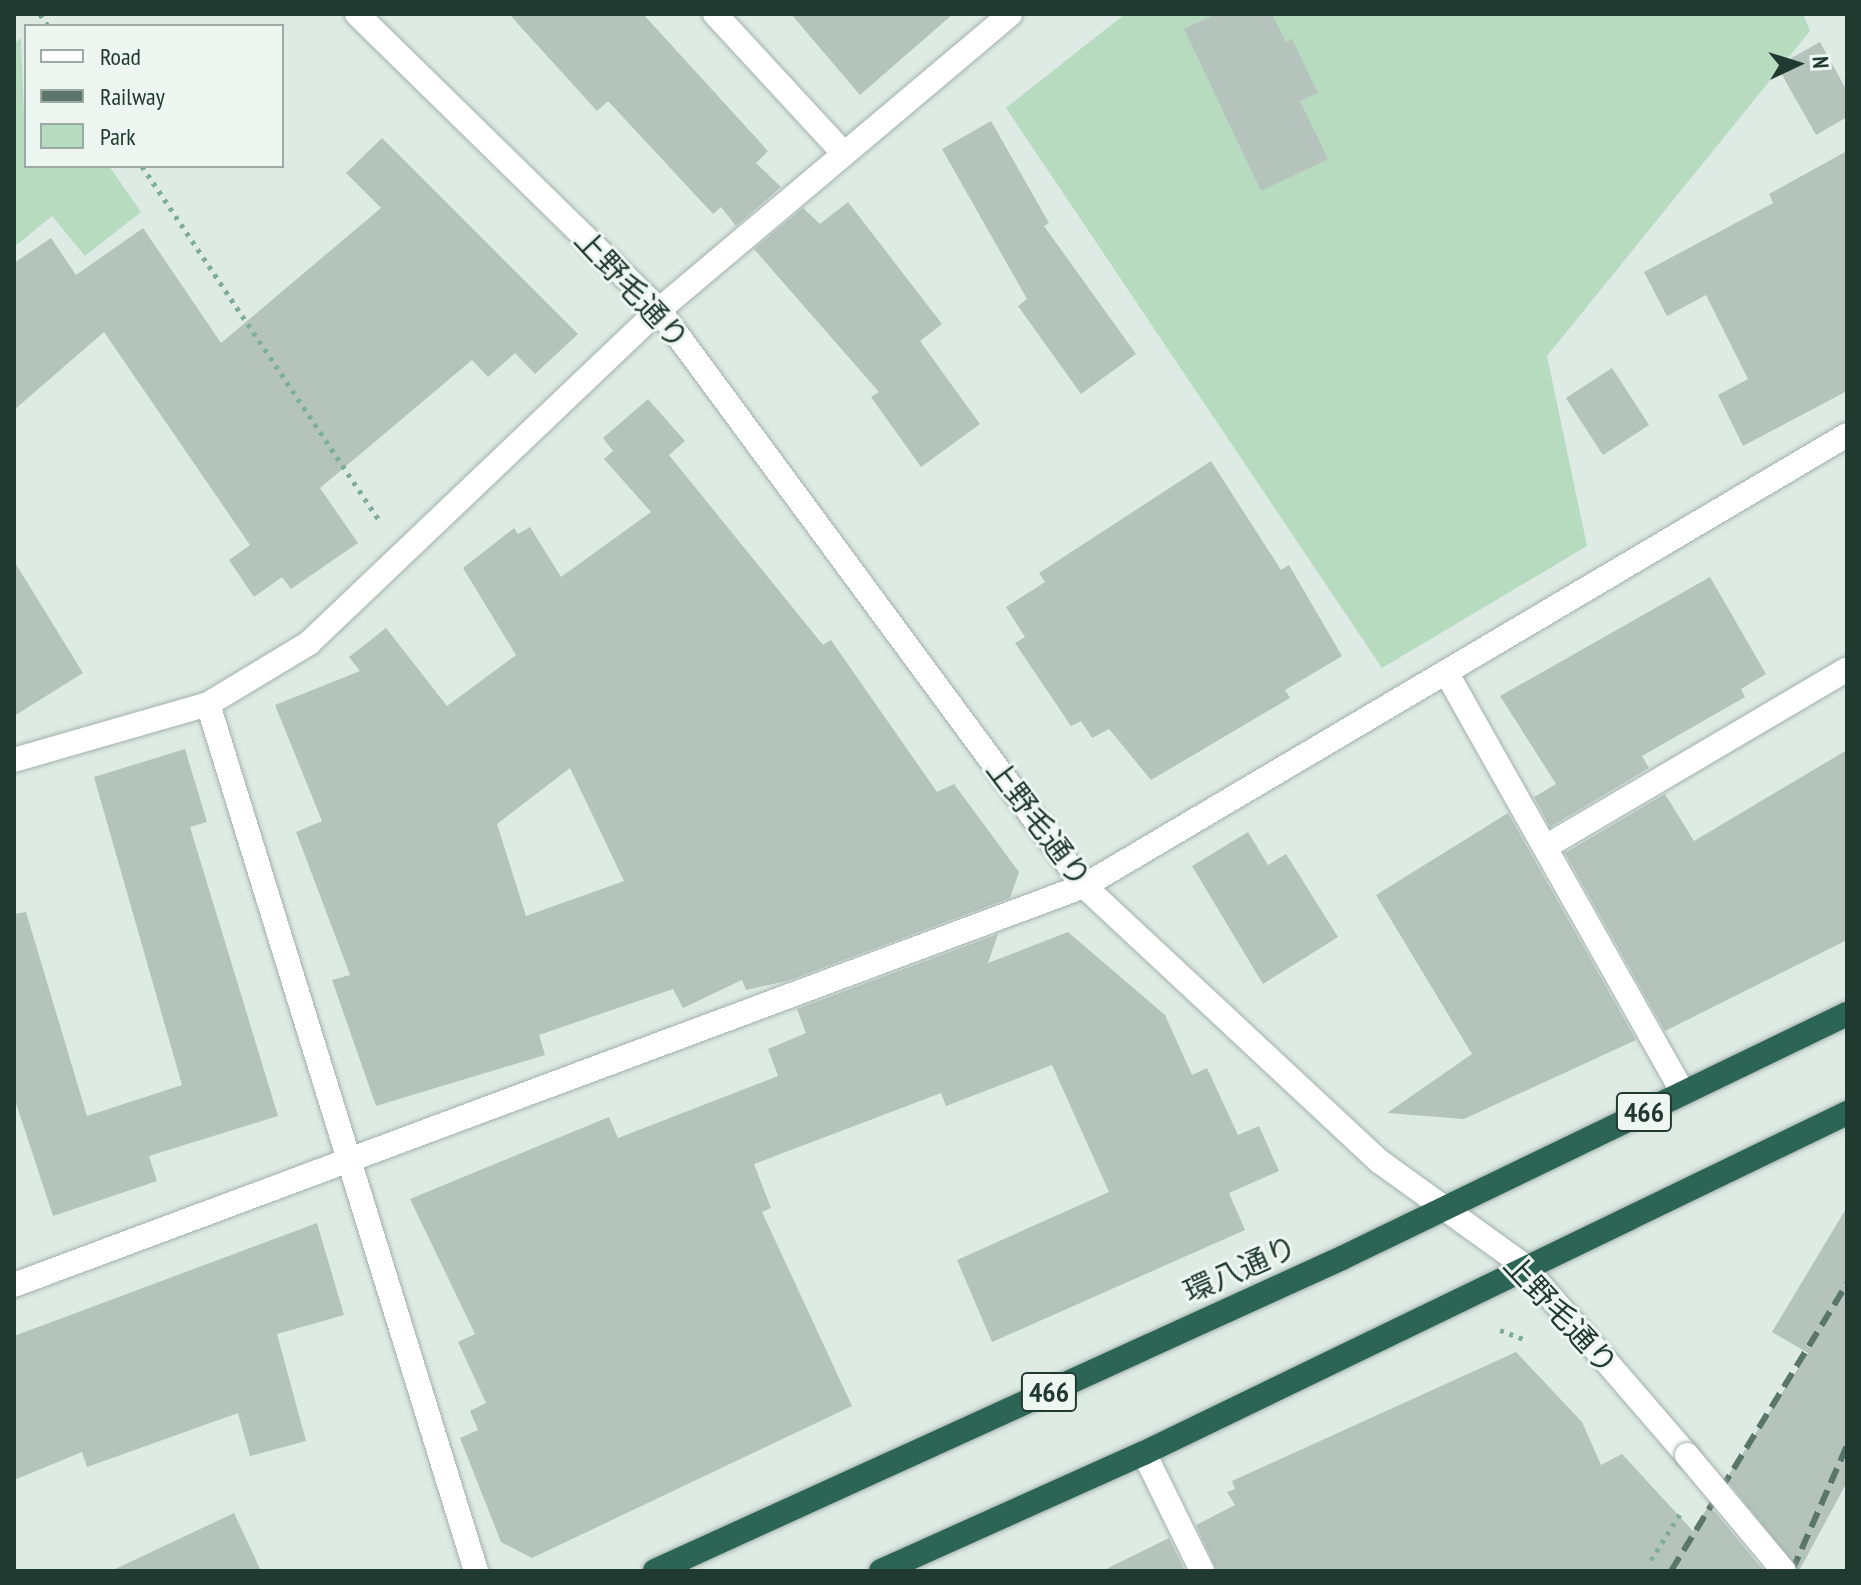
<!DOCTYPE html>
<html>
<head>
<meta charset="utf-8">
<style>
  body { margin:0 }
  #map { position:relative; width:1861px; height:1585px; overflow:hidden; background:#deeae4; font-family:"PT Sans Narrow","Noto Sans JP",sans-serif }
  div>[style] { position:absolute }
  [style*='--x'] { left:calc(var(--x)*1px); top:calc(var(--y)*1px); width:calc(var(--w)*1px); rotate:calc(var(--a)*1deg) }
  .green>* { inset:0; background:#b7dbbf }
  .building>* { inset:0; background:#b4c4bd; transform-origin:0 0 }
  .path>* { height:5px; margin-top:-2.5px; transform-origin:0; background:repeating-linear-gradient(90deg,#7fad9c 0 4px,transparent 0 10px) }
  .roads { filter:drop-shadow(0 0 2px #a1b1ab) drop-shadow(0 0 2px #a1b1ab) }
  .minor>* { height:24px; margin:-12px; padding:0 12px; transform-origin:12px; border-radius:12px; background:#fff }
  .highway>* { height:24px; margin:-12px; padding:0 12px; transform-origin:12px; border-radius:12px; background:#2c6456 }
  .rail>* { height:6px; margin-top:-3px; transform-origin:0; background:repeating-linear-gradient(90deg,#5a756c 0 16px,transparent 0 24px) }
  .bridges { filter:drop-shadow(0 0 2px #a1b1ab) drop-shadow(0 0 2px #a1b1ab) }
  .minor-bridge>* { height:24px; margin:-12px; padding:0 12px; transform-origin:12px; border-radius:12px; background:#fff }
  span { translate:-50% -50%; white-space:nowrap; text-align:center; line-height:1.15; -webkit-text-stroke:6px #eef6f2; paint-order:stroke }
  .shield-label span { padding:2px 6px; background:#eef6f2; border:2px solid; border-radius:6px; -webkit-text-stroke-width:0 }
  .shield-label { font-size:28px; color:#203931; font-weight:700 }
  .street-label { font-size:30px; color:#203931 }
  .frame { position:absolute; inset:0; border:16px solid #203931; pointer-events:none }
  .legend { position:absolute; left:24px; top:24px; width:260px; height:144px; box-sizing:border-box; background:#eef6f2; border:2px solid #9caaa5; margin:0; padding:10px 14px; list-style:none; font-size:24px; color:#203931 }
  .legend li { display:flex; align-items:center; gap:16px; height:40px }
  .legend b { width:40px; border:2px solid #9caaa5 }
  .north { position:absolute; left:1757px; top:24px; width:80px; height:80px; -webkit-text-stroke:6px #eef6f2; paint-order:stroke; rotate:86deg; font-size:22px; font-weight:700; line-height:32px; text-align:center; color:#203931 }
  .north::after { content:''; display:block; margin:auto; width:28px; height:36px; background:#203931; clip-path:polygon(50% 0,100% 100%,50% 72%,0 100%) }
</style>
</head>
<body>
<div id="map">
  <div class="green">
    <i style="clip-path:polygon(1125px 14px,1803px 14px,1810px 31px,1547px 356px,1587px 546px,1382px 668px,1006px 108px)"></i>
    <i style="clip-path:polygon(21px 38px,26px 166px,109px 166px,141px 212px,85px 256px,52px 216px,14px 247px,14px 44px)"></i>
  </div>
  <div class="building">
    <i style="clip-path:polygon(509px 14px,643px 14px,768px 151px,756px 163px,781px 187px,736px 226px,721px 207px,713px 214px,608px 101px,597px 111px)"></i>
    <i style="clip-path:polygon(791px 14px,953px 14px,860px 95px)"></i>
    <i style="clip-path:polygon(1216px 14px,1272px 14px,1286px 42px,1292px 39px,1318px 93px,1300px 101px,1328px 159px,1261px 191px,1184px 29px)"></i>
    <i style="clip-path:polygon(1820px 42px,1847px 91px,1847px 117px,1816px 135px,1777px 66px)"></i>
    <i style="clip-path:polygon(991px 121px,1049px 223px,1044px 226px,1136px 354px,1081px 394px,1018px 306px,1027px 299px,942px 149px)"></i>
    <i style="clip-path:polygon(382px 138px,578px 334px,535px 374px,515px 353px,488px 377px,472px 360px,320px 488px,358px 543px,291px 589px,282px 577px,254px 597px,229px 560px,250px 545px,104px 332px,14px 410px,14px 263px,51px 238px,76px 275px,143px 228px,221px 343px,381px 208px,346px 173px)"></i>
    <i style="clip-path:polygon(1847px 151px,1847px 391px,1743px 446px,1718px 395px,1748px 379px,1706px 295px,1667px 316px,1644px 272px,1773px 203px,1769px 194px)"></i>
    <i style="clip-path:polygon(848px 202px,942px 324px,920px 341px,980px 424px,921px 467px,871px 397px,879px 392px,754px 249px,803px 208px,820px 224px)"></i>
    <i style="left:1612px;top:368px;width:68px;height:55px;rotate:57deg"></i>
    <i style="clip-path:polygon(evenodd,648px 399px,685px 441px,669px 455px,823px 645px,831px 640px,937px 792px,954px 784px,1019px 872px,1010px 898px,787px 981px,746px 990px,742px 980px,683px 1008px,673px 989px,539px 1035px,545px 1055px,376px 1106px,332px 980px,350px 975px,296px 832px,322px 821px,275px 705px,360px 671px,349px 657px,386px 628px,447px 706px,516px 655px,463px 568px,514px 528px,518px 534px,530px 527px,561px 577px,651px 512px,604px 459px,613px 451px,603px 438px,648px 399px,570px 768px,624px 881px,526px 916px,497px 824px,570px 768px)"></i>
    <i style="clip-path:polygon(1211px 461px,1281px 570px,1289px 565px,1342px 656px,1285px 690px,1290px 698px,1151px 780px,1109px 729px,1092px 738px,1081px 721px,1071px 726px,1015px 643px,1025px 637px,1006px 607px,1045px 582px,1039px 573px)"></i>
    <i style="clip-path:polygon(14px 561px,83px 673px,14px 716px)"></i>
    <i style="clip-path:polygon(1710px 577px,1766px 674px,1741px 689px,1745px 697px,1642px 756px,1649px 768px,1550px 827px,1534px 797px,1556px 784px,1500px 696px)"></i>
    <i style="clip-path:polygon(185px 749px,207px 822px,190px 827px,278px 1116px,149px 1156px,157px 1181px,53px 1216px,14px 1097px,14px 914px,26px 912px,87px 1116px,182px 1085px,94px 777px)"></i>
    <i style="clip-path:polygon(1847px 750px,1847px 940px,1665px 1031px,1565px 853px,1665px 794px,1694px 841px)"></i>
    <i style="clip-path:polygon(1508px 813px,1636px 1040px,1464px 1119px,1387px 1113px,1472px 1054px,1376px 895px)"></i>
    <i style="clip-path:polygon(1248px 832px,1268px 865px,1286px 854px,1338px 937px,1263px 984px,1192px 866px)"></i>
    <i style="clip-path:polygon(1068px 932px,1165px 1015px,1192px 1075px,1207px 1068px,1238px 1135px,1259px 1126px,1279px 1171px,1229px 1193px,1245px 1230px,992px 1342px,957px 1260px,1109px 1192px,1052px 1065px,946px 1106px,941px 1093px,754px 1164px,771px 1208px,762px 1212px,852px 1406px,532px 1558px,501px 1542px,460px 1438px,478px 1430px,470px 1411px,486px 1403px,458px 1342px,475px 1334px,410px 1199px,609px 1117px,618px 1138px,778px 1076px,768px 1049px,806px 1033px,797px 1009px,998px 934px,988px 963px)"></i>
    <i style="clip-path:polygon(1847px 1207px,1847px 1482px,1799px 1571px,1726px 1479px,1808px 1353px,1772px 1332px)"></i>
    <i style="clip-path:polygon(317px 1223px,344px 1315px,277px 1334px,306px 1441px,250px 1456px,238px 1413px,87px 1467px,82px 1452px,14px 1480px,14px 1336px)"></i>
    <i style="clip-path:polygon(1516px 1352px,1582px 1422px,1601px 1465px,1622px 1454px,1693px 1531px,1709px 1505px,1764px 1571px,1217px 1571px,1196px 1525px,1235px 1505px,1227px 1492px,1235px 1489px,1232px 1481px)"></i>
    <i style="clip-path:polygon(234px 1513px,261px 1571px,111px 1571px)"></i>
    <i style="clip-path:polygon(1169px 1538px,1185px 1571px,1102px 1571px)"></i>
  </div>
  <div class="path">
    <i style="--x:40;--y:14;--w:14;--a:56"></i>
    <i style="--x:142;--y:166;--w:426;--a:56.2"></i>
    <i style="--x:1500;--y:1330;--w:30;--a:21"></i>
    <i style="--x:1651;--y:1560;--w:54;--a:-57.8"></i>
  </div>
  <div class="roads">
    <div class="minor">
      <i style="--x:357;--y:14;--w:423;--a:44.4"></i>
      <i style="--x:659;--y:310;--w:716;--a:53.58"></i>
      <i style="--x:1084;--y:886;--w:403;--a:43"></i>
      <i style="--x:1379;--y:1161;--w:178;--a:35.8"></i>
      <i style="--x:1523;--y:1265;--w:251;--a:49.2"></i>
      <i style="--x:715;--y:14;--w:190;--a:47.3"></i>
      <i style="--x:1446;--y:672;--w:483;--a:60.6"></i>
      <i style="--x:208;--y:704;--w:907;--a:72.82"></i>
      <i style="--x:14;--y:760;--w:202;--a:-16.1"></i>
      <i style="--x:208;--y:704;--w:118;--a:-31.1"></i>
      <i style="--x:309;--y:643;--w:483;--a:-43.6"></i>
      <i style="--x:659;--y:310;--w:459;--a:-40.1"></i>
      <i style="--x:1547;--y:846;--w:348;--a:-30.5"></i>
      <i style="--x:14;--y:1285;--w:1142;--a:-20.45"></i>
      <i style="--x:1084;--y:886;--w:886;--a:-30.59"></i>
      <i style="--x:1144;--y:1453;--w:131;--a:63.8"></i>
    </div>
    <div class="highway">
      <i style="--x:655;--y:1571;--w:755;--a:-24.49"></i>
      <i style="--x:1342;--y:1258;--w:561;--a:-25.79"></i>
      <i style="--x:881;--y:1571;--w:288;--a:-24.2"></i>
      <i style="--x:1144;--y:1453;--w:781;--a:-25.81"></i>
    </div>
  </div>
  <div class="rail">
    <i style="--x:1671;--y:1571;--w:337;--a:-58.5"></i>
    <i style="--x:1792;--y:1571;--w:137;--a:-66.3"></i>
  </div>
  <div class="bridges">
    <div class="minor-bridge">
      <i style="--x:1687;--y:1455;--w:151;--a:50.1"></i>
    </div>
  </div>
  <div class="shield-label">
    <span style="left:1644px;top:1112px">466</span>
    <span style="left:1049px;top:1392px">466</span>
  </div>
  <div class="street-label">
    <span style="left:632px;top:289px;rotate:47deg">上野毛通り</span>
    <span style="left:1039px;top:823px;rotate:53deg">上野毛通り</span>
    <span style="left:1240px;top:1269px;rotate:-24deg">環八通り</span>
    <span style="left:1561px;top:1314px;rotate:47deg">上野毛通り</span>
  </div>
  <div class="frame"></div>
  <ul class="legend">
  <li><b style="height:10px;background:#fff"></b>Road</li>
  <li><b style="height:10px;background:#5a756c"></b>Railway</li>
  <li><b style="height:22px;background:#b7dbbf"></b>Park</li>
  </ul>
  <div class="north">N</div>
</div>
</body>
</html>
